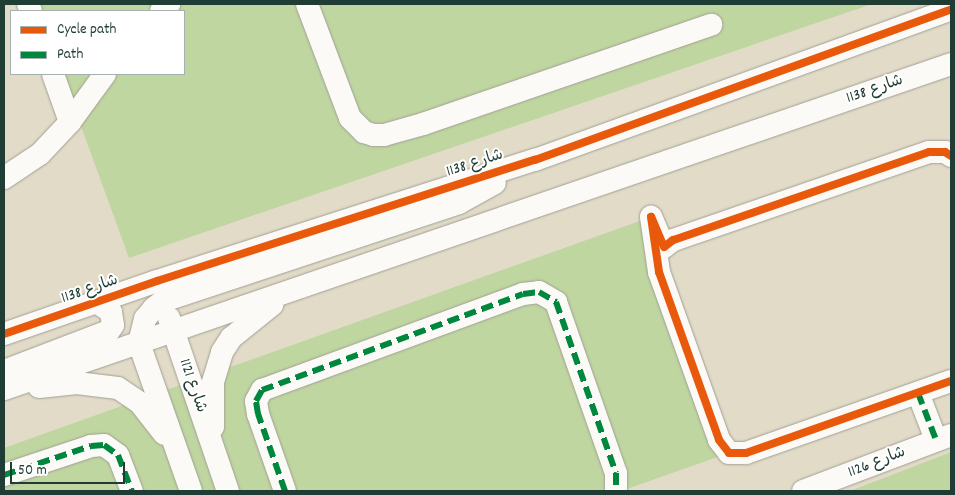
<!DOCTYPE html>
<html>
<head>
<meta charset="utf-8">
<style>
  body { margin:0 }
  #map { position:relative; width:955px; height:495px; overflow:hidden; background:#e2dbc8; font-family:Dekko,"Playpen Sans Arabic",sans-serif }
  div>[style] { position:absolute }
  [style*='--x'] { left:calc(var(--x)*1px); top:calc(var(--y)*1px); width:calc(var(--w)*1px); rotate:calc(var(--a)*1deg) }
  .green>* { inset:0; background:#bfd6a0 }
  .roads { filter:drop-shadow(0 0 1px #a1a094) drop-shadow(0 0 1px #a1a094) }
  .minor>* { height:22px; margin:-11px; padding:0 11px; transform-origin:11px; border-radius:11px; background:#fbfaf7 }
  .quiet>* { height:6px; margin-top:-3px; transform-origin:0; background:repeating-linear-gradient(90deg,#00873e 0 12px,transparent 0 18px) }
  .cycleway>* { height:8px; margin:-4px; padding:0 4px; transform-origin:4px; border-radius:4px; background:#e8590c }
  span { translate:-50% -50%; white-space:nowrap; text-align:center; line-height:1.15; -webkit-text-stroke:4px #fff; paint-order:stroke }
  .street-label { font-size:16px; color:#1f3d34 }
  .frame { position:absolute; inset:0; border:5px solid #1f3d34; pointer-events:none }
  .legend { position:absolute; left:10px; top:10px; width:175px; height:65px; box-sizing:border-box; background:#fff; border:1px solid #a5b1ae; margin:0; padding:6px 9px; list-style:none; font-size:15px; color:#1f3d34 }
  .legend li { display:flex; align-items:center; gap:10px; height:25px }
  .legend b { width:25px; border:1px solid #a5b1ae }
  .scale { position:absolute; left:10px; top:462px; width:115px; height:22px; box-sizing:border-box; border:2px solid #1f3d34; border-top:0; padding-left:6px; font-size:15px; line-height:18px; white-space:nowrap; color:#1f3d34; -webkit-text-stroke:4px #fff; paint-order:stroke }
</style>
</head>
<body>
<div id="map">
  <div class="green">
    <i style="clip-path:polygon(36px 4px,872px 4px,129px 258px,62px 74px,184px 74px,184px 11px,39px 11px)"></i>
    <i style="clip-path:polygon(651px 217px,729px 453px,621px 491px,4px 491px,4px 448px)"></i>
    <i style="clip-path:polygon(951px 452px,951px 491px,850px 491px)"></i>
  </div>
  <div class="roads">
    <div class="minor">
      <i style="--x:28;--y:4;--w:8;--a:67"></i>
      <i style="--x:307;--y:4;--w:122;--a:69.3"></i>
      <i style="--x:350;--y:118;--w:20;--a:45"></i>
      <i style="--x:364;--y:132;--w:10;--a:17"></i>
      <i style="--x:374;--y:135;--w:10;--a:0"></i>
      <i style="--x:384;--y:135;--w:41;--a:-15.8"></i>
      <i style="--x:423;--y:124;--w:305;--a:-19"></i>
      <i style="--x:161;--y:11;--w:11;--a:-41"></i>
      <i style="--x:53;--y:74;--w:51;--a:70.5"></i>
      <i style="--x:951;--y:156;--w:7;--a:-146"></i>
      <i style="--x:945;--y:152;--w:16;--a:180"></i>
      <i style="--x:929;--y:152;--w:271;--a:161"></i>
      <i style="--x:673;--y:240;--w:11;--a:142"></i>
      <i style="--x:664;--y:247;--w:33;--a:-113"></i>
      <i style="--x:651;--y:217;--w:56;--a:81.7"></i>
      <i style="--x:659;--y:272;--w:178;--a:70.3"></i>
      <i style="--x:719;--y:440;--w:16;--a:52"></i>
      <i style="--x:729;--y:453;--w:17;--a:0"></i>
      <i style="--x:746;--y:453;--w:217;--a:-19.4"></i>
      <i style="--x:4;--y:178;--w:43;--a:-33.7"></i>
      <i style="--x:40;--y:154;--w:44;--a:-46.8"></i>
      <i style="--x:70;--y:122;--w:59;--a:-53.9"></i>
      <i style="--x:169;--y:318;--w:183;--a:71.2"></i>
      <i style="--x:4;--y:334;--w:162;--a:-19.1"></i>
      <i style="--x:157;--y:281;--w:397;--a:-17.8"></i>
      <i style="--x:535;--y:160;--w:443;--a:-19.9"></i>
      <i style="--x:4;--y:371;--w:112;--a:-20.9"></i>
      <i style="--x:109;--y:331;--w:7;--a:-56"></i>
      <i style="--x:113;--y:325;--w:13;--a:-99"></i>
      <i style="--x:111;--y:312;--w:18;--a:-146"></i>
      <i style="--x:39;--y:387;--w:38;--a:-6"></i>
      <i style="--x:77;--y:383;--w:41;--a:7"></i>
      <i style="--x:118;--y:388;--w:27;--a:34"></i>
      <i style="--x:140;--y:403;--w:39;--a:52"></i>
      <i style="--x:4;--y:389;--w:1001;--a:-18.94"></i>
      <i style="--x:918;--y:393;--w:50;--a:69"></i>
      <i style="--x:213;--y:427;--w:45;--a:-90"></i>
      <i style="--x:213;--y:382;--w:31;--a:-73"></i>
      <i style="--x:222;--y:352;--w:17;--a:-57"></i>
      <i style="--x:231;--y:338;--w:53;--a:-38.8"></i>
      <i style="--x:4;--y:475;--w:92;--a:-18.4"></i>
      <i style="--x:91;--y:446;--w:13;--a:-4"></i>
      <i style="--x:104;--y:445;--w:17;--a:36"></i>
      <i style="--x:118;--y:455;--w:39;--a:69"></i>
      <i style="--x:191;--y:491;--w:157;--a:-109.4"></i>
      <i style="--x:139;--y:343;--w:25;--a:-76"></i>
      <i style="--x:145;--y:319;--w:14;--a:-51"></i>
      <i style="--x:154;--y:308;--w:11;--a:-38"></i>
      <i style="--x:163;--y:301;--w:312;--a:-18.3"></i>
      <i style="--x:459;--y:203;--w:41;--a:-29.1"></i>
      <i style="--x:285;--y:491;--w:82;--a:-109.3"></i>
      <i style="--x:258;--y:414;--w:13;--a:-99"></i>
      <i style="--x:256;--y:401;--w:13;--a:-61"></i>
      <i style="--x:262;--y:390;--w:278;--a:-20.2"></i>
      <i style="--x:523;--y:294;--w:16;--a:-7"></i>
      <i style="--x:539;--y:292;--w:20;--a:30"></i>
      <i style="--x:556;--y:302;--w:181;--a:70.7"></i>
      <i style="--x:616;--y:473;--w:18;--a:90"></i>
      <i style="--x:803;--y:491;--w:158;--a:-20.7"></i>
    </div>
  </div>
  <div class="quiet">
    <i style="--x:918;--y:393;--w:50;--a:69"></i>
    <i style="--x:4;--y:475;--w:92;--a:-18.4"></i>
    <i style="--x:91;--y:446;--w:13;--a:-4"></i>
    <i style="--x:104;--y:445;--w:17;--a:36"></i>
    <i style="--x:118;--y:455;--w:39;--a:69"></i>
    <i style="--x:285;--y:491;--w:82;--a:-109.3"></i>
    <i style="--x:258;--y:414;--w:13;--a:-99"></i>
    <i style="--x:256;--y:401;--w:13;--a:-61"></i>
    <i style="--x:262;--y:390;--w:278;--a:-20.2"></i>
    <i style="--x:523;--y:294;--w:16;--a:-7"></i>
    <i style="--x:539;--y:292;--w:20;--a:30"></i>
    <i style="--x:556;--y:302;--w:181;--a:70.7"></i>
    <i style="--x:616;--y:473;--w:18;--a:90"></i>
  </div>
  <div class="cycleway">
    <i style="--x:951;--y:156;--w:7;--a:-146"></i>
    <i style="--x:945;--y:152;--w:16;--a:180"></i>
    <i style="--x:929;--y:152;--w:271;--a:161"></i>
    <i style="--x:673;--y:240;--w:11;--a:142"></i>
    <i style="--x:664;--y:247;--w:33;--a:-113"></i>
    <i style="--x:651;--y:217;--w:56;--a:81.7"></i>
    <i style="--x:659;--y:272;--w:178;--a:70.3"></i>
    <i style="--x:719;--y:440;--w:16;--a:52"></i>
    <i style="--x:729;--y:453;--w:17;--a:0"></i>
    <i style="--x:746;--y:453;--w:217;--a:-19.4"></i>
    <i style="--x:4;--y:334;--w:162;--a:-19.1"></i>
    <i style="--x:157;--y:281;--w:397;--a:-17.8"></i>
    <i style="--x:535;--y:160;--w:443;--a:-19.9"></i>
  </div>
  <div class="street-label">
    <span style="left:875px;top:90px;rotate:-19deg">شارع 1138</span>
    <span style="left:475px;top:164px;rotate:-18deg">شارع 1138</span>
    <span style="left:90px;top:290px;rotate:-19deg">شارع 1138</span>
    <span style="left:192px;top:386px;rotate:71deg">شارع 1121</span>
    <span style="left:877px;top:463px;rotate:-21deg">شارع 1126</span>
  </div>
  <div class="frame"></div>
  <ul class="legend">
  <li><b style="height:6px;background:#e8590c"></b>Cycle path</li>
  <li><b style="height:6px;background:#00873e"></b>Path</li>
  </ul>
  <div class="scale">50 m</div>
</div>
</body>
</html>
